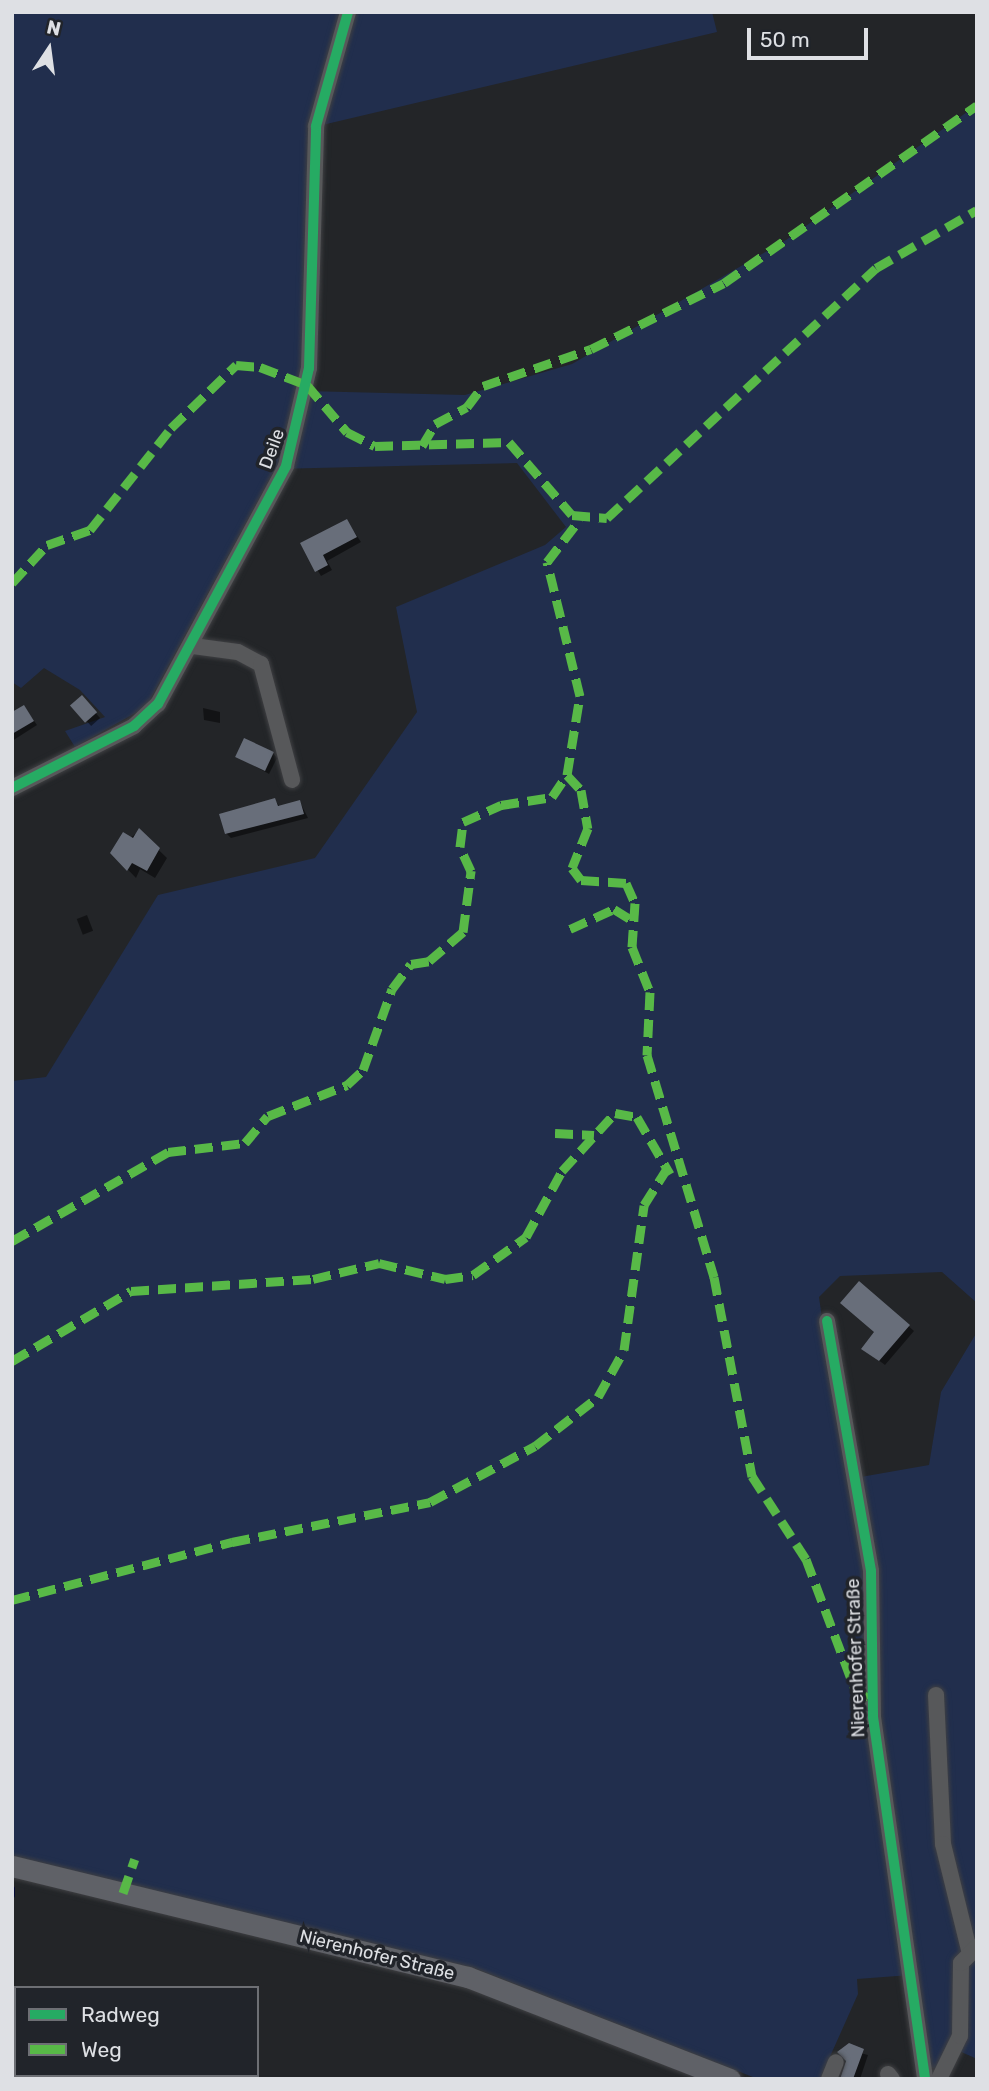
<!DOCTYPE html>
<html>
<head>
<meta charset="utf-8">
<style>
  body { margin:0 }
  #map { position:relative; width:989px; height:2091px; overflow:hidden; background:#232528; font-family:Rubik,sans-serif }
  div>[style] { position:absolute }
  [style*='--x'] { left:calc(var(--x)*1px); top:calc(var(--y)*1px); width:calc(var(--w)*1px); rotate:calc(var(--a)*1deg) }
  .green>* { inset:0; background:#212e4d }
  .shadow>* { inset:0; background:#0007; transform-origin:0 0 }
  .stream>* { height:5px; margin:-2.5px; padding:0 2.5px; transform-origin:2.5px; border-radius:2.5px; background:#050b36 }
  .building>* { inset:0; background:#686e7a; transform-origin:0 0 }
  .roads { filter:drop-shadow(0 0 2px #3f4043) drop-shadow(0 0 2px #3f4043) }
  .minor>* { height:16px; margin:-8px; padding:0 8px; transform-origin:8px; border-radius:8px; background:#57585a }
  .major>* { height:21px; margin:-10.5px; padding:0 10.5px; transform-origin:10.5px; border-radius:10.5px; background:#5f6167 }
  .quiet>* { height:9px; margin-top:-4.5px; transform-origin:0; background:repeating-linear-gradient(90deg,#58b947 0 18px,transparent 0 27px) }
  .cycleway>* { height:10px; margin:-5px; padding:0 5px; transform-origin:5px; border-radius:5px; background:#26ab63 }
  span { translate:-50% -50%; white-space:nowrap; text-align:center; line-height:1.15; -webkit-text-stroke:7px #21242a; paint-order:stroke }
  .street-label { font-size:18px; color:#dee0e4 }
  .frame { position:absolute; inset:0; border:14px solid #dee0e4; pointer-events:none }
  .legend { position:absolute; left:14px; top:1986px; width:245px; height:91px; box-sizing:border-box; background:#21242a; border:2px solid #6d6f74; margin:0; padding:9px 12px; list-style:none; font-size:21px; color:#dee0e4 }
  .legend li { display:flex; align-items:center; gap:14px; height:35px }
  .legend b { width:35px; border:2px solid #6d6f74 }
  .north { position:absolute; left:14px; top:14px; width:70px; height:70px; -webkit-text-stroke:5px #21242a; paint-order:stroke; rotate:13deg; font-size:19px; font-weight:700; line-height:28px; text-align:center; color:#dee0e4 }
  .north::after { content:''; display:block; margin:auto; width:24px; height:32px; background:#dee0e4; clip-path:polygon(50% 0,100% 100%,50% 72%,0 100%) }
  .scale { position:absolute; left:747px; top:28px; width:121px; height:32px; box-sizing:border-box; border:4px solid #dee0e4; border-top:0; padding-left:9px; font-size:21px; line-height:24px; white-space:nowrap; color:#dee0e4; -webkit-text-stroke:5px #21242a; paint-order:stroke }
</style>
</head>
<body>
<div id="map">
  <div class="green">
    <i style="clip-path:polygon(12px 12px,712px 12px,717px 32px,318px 126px,306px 391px,465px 395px,572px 364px,786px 240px,977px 105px,977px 1303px,942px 1272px,840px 1276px,819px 1297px,833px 1396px,855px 1478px,929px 1465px,941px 1392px,977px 1332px,977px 2059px,957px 2050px,937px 2069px,925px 2066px,911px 1975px,857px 1979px,858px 1994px,820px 2079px,758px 2079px,474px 1968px,12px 1857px,12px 1081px,46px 1077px,158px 895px,315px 858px,417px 712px,396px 607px,545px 545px,566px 527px,517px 463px,275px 469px,146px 707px,75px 747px,65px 731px,105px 717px,80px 690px,44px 668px,21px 688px,12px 682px)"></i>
  </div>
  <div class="shadow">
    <i style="clip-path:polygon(347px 521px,361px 542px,327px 561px,332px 570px,321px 576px,302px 544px)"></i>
    <i style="left:82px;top:698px;width:27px;height:12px;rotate:48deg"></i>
    <i style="clip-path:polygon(24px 707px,37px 725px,12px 741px,12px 714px)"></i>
    <i style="clip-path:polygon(203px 708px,220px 712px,220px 723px,204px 720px)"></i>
    <i style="clip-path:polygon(273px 753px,277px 758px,269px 774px,237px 756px)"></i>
    <i style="clip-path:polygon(275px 800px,280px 807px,300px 802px,308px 818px,231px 838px,226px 833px)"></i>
    <i style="clip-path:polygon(139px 831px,167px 858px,155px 878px,140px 869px,136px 878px,112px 853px)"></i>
    <i style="left:87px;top:915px;width:17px;height:11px;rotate:69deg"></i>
    <i style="clip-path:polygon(860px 1283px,914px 1331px,885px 1365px,869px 1353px,876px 1332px)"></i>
    <i style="clip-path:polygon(842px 2048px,868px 2055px,860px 2079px,840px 2079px,848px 2066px)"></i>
  </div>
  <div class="stream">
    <i style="--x:12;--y:1888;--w:7;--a:90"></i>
  </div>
  <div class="building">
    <i style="clip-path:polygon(347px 519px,357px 537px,323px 555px,328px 565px,315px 572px,300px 543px)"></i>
    <i style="left:82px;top:695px;width:23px;height:16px;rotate:49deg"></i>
    <i style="clip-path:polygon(24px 705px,34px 721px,12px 734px,12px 712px)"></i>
    <i style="left:244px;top:738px;width:33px;height:21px;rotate:25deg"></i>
    <i style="clip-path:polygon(275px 798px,278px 806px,300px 800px,304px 814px,225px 834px,219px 814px)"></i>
    <i style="clip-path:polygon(139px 828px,160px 848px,147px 871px,132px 863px,127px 871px,110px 853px,123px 832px,133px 838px)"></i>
    <i style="clip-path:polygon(859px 1281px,910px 1325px,879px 1361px,861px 1349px,874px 1332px,840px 1303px)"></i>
    <i style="clip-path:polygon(849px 2043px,864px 2049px,853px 2079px,840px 2079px,846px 2061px,837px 2052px)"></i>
  </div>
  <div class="roads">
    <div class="minor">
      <i style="--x:193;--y:646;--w:45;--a:7.6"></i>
      <i style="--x:238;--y:652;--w:26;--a:28"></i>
      <i style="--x:261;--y:664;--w:120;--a:75"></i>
      <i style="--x:12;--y:788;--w:137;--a:-26.9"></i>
      <i style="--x:134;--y:726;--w:33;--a:-43"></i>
      <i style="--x:158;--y:704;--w:270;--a:-61.7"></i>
      <i style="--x:286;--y:466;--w:101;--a:-76.8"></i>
      <i style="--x:309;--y:368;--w:242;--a:-88.3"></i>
      <i style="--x:316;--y:126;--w:118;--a:-74.3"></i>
      <i style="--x:827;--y:1321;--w:254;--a:80"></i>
      <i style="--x:871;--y:1571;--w:146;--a:89.2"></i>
      <i style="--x:873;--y:1717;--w:366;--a:81.8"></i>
      <i style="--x:936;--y:1695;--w:149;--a:87.3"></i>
      <i style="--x:943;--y:1844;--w:109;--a:76.2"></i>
      <i style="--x:888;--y:2074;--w:6;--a:51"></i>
      <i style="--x:829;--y:2079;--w:18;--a:-68"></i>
      <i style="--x:939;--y:2079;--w:48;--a:-64"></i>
      <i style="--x:960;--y:2036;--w:73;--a:-89.2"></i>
      <i style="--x:961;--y:1963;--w:23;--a:-45"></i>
    </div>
    <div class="major">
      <i style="--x:12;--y:1866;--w:469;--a:13.7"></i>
      <i style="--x:468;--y:1977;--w:281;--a:21.3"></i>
    </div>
  </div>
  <div class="quiet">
    <i style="--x:422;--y:446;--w:26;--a:-59"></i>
    <i style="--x:435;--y:424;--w:36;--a:-28"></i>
    <i style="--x:467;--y:407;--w:26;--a:-53"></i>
    <i style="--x:483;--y:386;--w:114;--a:-18.9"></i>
    <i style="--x:591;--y:349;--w:148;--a:-26.4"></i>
    <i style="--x:724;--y:283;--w:309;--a:-35.1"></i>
    <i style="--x:12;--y:583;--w:52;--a:-47.4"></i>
    <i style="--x:47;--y:545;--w:46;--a:-19.2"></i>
    <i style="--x:90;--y:530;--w:130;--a:-51.5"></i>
    <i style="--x:171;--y:428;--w:91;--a:-44.1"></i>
    <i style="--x:236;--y:365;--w:24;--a:5"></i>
    <i style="--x:260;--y:367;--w:50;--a:21"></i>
    <i style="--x:307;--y:385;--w:62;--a:49.6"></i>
    <i style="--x:347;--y:432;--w:31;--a:27"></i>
    <i style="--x:375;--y:446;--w:134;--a:-1.7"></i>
    <i style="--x:509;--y:442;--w:96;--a:49.2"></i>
    <i style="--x:572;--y:515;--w:35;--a:5"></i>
    <i style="--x:607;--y:518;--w:367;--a:-42.9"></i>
    <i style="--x:876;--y:268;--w:116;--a:-29.9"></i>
    <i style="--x:567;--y:775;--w:21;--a:47"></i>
    <i style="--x:581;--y:790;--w:39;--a:80"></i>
    <i style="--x:588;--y:828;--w:43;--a:111.8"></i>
    <i style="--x:572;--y:868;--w:15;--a:53"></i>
    <i style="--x:581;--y:880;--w:45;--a:3.8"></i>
    <i style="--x:626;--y:883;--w:22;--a:66"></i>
    <i style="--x:635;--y:903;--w:44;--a:93.9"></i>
    <i style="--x:632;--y:947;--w:48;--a:68.2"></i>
    <i style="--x:650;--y:992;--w:63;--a:92.7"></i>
    <i style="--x:647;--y:1055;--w:232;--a:73.2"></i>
    <i style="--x:714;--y:1277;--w:203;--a:79.2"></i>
    <i style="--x:752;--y:1476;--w:99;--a:57"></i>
    <i style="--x:806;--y:1559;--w:137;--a:69.4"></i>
    <i style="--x:854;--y:1687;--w:23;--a:40"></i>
    <i style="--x:570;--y:929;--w:48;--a:-24.4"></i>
    <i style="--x:614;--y:909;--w:26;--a:32"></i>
    <i style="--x:555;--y:1133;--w:39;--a:3"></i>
    <i style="--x:12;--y:1241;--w:180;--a:-29.7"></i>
    <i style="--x:168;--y:1152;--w:78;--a:-6.7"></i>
    <i style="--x:245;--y:1143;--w:35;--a:-50"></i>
    <i style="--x:268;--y:1116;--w:85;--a:-21.4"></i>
    <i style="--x:347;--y:1085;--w:22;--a:-43"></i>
    <i style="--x:363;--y:1070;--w:86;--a:-70.3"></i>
    <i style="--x:392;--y:989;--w:31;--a:-53"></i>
    <i style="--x:411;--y:964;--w:18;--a:-9"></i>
    <i style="--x:429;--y:961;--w:45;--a:-40.5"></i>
    <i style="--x:463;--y:932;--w:62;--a:-82.5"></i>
    <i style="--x:471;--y:871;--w:26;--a:-115"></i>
    <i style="--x:460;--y:847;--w:25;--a:-83"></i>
    <i style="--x:463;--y:822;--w:42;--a:-24.1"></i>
    <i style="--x:501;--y:805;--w:52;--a:-8.9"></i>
    <i style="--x:552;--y:797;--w:27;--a:-56"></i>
    <i style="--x:567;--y:775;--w:80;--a:-80.7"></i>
    <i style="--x:580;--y:696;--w:138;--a:-103.8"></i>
    <i style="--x:547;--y:562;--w:54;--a:-52.5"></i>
    <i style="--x:12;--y:1361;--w:138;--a:-30.5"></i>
    <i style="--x:131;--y:1291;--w:182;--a:-3.8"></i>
    <i style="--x:313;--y:1279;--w:68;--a:-13.6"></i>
    <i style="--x:379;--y:1263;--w:68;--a:13.6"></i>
    <i style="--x:445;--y:1279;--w:28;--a:-8"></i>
    <i style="--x:473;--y:1275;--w:65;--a:-35.6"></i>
    <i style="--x:526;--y:1237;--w:75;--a:-61.4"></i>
    <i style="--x:562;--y:1171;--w:79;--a:-47.6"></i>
    <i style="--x:615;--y:1113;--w:22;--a:10"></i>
    <i style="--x:637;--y:1117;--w:66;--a:59.9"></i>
    <i style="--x:12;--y:1600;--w:228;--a:-14.8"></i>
    <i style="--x:232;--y:1542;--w:202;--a:-11.4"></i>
    <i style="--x:430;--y:1502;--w:119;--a:-28.1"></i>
    <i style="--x:535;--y:1446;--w:80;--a:-37.9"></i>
    <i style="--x:598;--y:1397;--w:54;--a:-61"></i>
    <i style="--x:624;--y:1350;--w:146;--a:-82.1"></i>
    <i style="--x:644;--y:1205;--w:41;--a:-57.8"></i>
    <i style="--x:123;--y:1893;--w:36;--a:-71"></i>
  </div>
  <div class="cycleway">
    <i style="--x:12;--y:788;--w:137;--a:-26.9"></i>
    <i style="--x:134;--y:726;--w:33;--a:-43"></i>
    <i style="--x:158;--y:704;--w:270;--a:-61.7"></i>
    <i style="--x:286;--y:466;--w:101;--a:-76.8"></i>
    <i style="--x:309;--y:368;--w:242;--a:-88.3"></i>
    <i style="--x:316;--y:126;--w:118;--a:-74.3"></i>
    <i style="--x:827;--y:1321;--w:254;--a:80"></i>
    <i style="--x:871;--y:1571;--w:146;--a:89.2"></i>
    <i style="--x:873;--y:1717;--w:366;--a:81.8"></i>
  </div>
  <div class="street-label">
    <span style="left:272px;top:449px;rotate:-70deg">Deile</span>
    <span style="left:856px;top:1658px;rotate:-92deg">Nierenhofer Straße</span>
    <span style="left:377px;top:1955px;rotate:14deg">Nierenhofer Straße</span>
  </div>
  <div class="frame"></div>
  <ul class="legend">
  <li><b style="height:9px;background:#26ab63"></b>Radweg</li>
  <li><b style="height:9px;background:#58b947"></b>Weg</li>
  </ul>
  <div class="north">N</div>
  <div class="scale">50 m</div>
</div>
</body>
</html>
